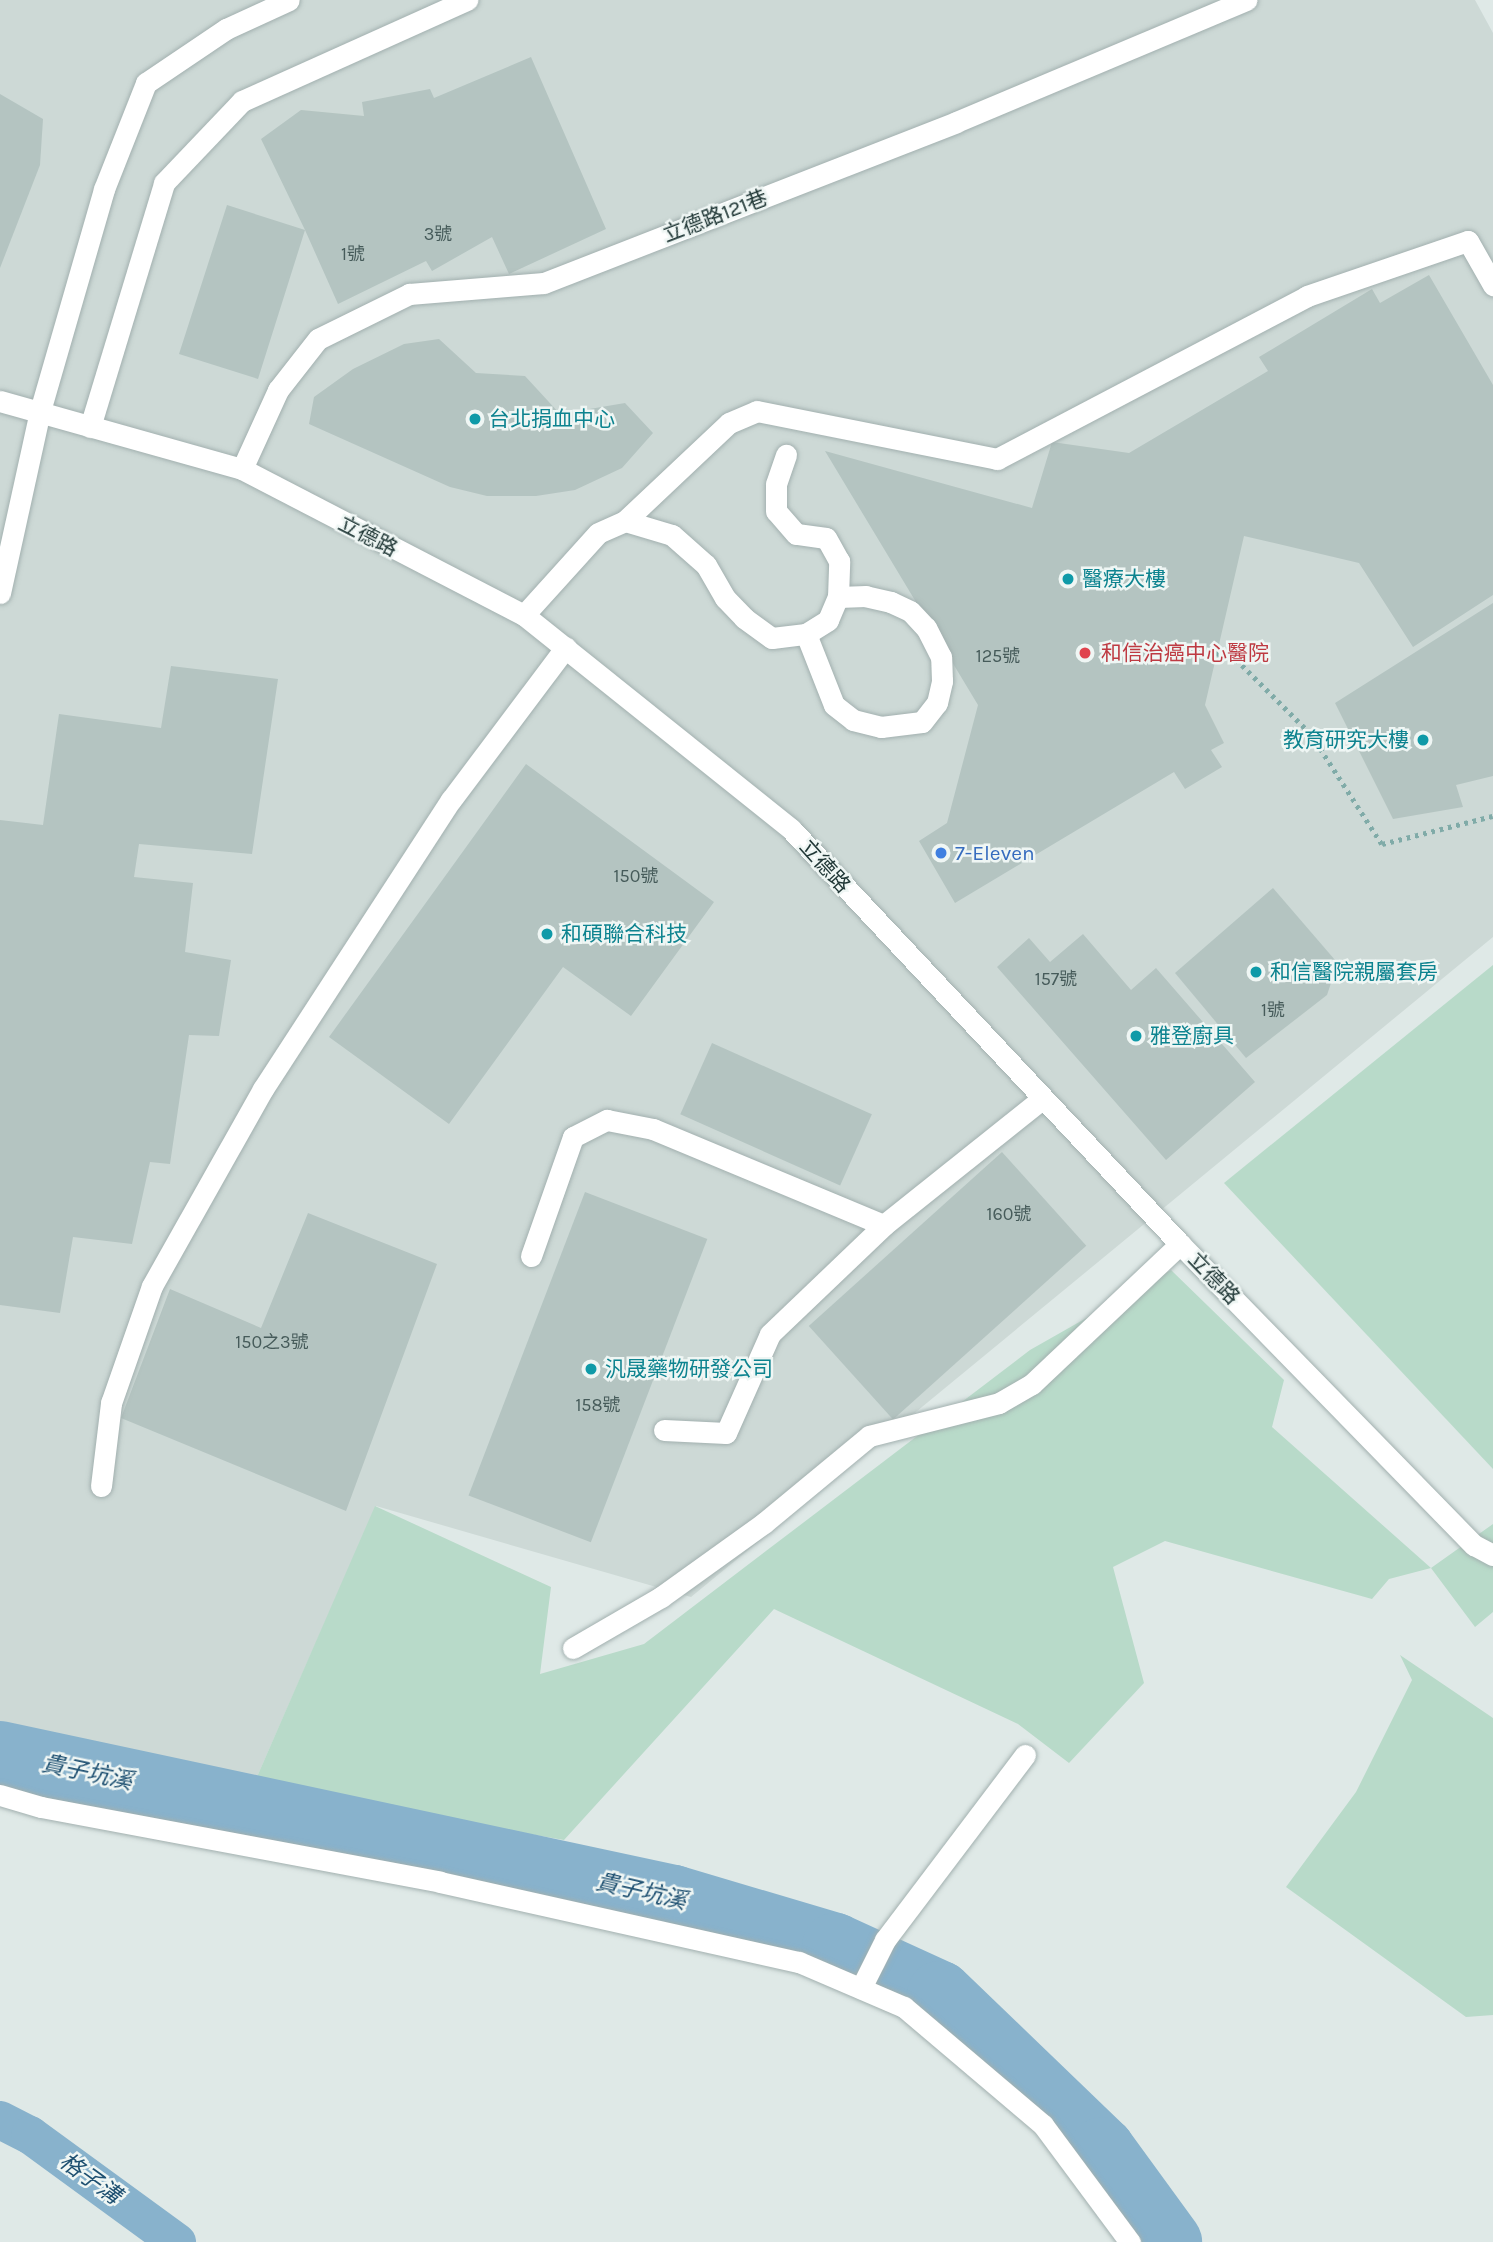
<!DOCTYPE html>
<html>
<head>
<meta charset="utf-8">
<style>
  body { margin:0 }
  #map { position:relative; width:1493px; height:2242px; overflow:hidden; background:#dfe9e7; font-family:Karla,"Noto Sans TC",sans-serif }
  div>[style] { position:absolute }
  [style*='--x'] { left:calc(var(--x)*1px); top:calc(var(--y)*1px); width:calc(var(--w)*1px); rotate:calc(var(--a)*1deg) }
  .built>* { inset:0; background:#cdd9d6 }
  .green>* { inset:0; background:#b8dac9 }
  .canal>* { height:38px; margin:-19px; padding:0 19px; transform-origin:19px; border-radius:19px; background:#88b2cc }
  .river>* { height:66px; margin:-33px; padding:0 33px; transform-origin:33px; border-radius:33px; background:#88b2cc }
  .building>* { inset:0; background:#b4c4c1; transform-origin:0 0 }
  .path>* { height:4.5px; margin-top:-2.25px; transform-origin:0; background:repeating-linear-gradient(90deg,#80aba8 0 3.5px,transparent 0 8.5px) }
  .roads { filter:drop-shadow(0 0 2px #a2b0af) drop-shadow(0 0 2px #a2b0af) }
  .minor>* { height:21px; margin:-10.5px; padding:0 10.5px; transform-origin:10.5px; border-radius:10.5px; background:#fff }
  .dots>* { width:19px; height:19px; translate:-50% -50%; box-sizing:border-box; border:4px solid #eff6f4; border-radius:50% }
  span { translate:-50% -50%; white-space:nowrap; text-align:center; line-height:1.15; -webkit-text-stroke:5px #eff6f4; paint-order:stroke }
  .number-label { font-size:18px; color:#465b5a }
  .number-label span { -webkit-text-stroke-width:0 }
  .street-label { font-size:21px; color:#213837 }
  .culture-label { font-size:21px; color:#0d838f }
  .left { translate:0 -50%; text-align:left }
  .right { translate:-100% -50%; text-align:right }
  .health-label { font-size:21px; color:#be3a42 }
  .shop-label { font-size:21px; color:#366cbe }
  .water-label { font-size:23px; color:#1e5071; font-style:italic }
</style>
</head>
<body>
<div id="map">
  <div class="built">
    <i style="clip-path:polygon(0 0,1475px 0,1493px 33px,1493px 937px,691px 1597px,376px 1506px,253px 1786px,0 1729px)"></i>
  </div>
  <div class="green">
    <i style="clip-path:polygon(1493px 965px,1493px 1469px,1224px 1183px)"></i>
    <i style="clip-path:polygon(1171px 1270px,1284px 1380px,1272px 1427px,1431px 1568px,1493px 1524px,1493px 1612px,1475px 1627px,1431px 1568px,1389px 1579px,1372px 1599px,1165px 1541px,1113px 1567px,1144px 1683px,1069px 1763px,1018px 1724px,774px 1609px,564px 1840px,253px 1786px,375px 1506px,551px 1587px,540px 1674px,644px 1644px,1030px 1350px)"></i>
    <i style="clip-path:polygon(1400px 1655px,1493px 1718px,1493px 2015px,1466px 2017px,1286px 1887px,1356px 1792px,1412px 1680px)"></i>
  </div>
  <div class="canal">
    <i style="--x:0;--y:2120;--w:34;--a:27"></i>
    <i style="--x:30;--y:2135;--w:182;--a:36.1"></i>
  </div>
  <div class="river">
    <i style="--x:0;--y:1754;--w:689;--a:12.06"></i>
    <i style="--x:674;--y:1898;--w:168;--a:16.6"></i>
    <i style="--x:835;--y:1946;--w:115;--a:24.6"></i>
    <i style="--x:940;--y:1994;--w:225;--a:43.9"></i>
    <i style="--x:1102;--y:2150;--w:114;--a:53.9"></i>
  </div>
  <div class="building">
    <i style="clip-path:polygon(531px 57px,606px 229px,509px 274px,492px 237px,432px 271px,426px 261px,338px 304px,305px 230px,258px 379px,179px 354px,227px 205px,305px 230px,261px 139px,301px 110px,364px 116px,362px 102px,430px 89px,434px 98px)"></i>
    <i style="clip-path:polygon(0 94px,43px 119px,40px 165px,0 268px)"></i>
    <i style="clip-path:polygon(1429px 275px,1493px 385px,1493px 595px,1413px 647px,1359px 563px,1244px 536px,1205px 705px,1224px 743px,1211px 750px,1222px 767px,1185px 789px,1174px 772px,955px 903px,919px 841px,947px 823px,978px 705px,825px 451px,1032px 508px,1052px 442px,1129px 453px,1268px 371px,1259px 357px,1372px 289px,1380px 303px)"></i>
    <i style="clip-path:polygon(439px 339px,476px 373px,525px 376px,560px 414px,625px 403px,653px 433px,622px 468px,575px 490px,536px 496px,487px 496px,450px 487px,309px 424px,314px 397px,353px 369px,404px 344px)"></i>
    <i style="clip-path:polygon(1493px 603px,1493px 776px,1456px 785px,1463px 807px,1393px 819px,1335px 703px)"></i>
    <i style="clip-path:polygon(171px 666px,278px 679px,252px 854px,139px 844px,134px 877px,193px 883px,185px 952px,231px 960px,219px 1036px,189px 1035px,170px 1164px,150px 1162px,132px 1244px,73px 1237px,60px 1313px,0 1305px,0 820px,43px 825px,59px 714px,161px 728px)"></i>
    <i style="clip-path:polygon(526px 764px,714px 902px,631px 1016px,563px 967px,449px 1124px,329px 1037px)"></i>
    <i style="clip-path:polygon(1273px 888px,1335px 960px,1335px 971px,1327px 995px,1246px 1058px,1175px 973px)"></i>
    <i style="clip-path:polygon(1083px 934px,1131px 990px,1156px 968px,1255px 1082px,1166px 1160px,997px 967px,1029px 938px,1050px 962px)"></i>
    <i style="left:712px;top:1043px;width:175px;height:78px;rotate:24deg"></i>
    <i style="left:1002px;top:1152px;width:126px;height:260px;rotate:48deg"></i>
    <i style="left:585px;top:1192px;width:131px;height:325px;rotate:21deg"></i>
    <i style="clip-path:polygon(308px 1213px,437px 1264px,346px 1511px,121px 1418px,170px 1289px,261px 1328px)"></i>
  </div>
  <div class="path">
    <i style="--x:1216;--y:653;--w:21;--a:17"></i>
    <i style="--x:1236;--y:659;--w:106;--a:45"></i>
    <i style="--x:1311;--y:734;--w:131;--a:57.2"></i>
    <i style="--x:1382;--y:844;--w:114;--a:-14.2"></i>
  </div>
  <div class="roads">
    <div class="minor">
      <i style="--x:0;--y:401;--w:251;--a:15.7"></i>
      <i style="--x:242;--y:469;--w:318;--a:27.4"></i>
      <i style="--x:524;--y:615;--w:342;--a:38.7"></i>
      <i style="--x:791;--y:829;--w:569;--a:46.85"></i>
      <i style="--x:1180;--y:1244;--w:421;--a:45.7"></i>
      <i style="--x:1474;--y:1545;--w:21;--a:28"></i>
      <i style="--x:90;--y:427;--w:255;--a:-73.1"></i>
      <i style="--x:164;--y:183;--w:113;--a:-46.4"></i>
      <i style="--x:242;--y:101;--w:247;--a:-24.2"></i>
      <i style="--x:242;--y:469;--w:87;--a:-65.5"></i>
      <i style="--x:278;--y:390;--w:65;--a:-51.9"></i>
      <i style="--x:318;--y:339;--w:102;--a:-26.3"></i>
      <i style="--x:409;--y:294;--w:135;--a:-4.7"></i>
      <i style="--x:544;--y:283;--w:442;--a:-21.3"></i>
      <i style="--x:956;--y:122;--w:315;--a:-22.8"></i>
      <i style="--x:625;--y:521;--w:143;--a:-43.3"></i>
      <i style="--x:729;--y:423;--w:30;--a:-23"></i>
      <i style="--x:757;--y:411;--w:245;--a:11.3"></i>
      <i style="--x:997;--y:459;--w:350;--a:-27.7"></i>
      <i style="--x:1307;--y:296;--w:170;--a:-18.9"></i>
      <i style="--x:1468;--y:241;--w:51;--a:60.4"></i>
      <i style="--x:0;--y:593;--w:186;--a:-77.6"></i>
      <i style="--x:40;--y:411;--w:231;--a:-73.9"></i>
      <i style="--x:104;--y:189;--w:114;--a:-68.4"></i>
      <i style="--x:146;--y:83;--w:97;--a:-34"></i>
      <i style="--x:226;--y:29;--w:69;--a:-24.7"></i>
      <i style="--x:524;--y:615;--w:110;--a:-47.9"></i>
      <i style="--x:598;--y:533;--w:30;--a:-24"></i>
      <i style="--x:625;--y:521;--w:49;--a:16.6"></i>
      <i style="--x:672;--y:535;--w:45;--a:41.4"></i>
      <i style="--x:706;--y:565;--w:38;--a:60"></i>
      <i style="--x:725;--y:598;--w:28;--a:46"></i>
      <i style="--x:744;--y:618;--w:34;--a:36"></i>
      <i style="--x:772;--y:638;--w:34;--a:-7"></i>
      <i style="--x:806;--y:634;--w:26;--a:-32"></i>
      <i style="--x:828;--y:620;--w:25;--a:-67"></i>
      <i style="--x:838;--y:597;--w:36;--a:-88"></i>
      <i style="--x:839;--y:561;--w:26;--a:-119"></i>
      <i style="--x:826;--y:538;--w:30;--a:-172"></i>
      <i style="--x:796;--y:534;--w:30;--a:-131"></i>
      <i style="--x:776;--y:511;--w:27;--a:-90"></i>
      <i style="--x:776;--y:484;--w:31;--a:-71"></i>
      <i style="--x:806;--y:634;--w:76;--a:68.5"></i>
      <i style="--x:834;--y:705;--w:24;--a:38"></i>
      <i style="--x:853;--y:720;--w:29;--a:14"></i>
      <i style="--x:881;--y:727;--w:41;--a:-7"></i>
      <i style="--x:922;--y:722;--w:24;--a:-52"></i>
      <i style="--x:937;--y:703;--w:23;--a:-77"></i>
      <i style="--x:942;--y:681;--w:24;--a:-92"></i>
      <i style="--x:941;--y:657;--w:33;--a:-117"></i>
      <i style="--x:926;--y:628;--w:23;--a:-133"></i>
      <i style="--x:910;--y:611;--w:21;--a:-155"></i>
      <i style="--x:891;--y:602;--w:26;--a:-167"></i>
      <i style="--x:866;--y:596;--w:28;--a:178"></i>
      <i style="--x:531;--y:1256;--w:126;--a:-70.6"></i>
      <i style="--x:573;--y:1137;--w:38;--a:-27"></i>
      <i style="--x:607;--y:1120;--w:47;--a:11.1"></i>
      <i style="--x:653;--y:1129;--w:250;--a:22.6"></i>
      <i style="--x:664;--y:1430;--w:62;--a:2.8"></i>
      <i style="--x:726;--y:1433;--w:108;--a:-66"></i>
      <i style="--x:770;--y:1334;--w:158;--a:-43.7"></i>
      <i style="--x:884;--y:1225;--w:203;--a:-38.6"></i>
      <i style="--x:101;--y:1486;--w:84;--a:-83.1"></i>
      <i style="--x:111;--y:1403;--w:124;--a:-70.7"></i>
      <i style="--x:152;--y:1286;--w:226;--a:-60.6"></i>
      <i style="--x:263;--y:1089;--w:345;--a:-57"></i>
      <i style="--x:451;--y:800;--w:191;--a:-53.1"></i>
      <i style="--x:573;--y:1648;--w:102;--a:-30.1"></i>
      <i style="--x:661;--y:1597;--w:127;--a:-35.7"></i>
      <i style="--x:764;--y:1523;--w:136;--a:-39.6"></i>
      <i style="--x:869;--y:1436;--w:134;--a:-14.2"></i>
      <i style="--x:999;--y:1403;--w:38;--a:-30"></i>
      <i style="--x:1032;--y:1384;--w:204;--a:-43.4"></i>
      <i style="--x:0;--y:1795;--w:43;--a:16.3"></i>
      <i style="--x:41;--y:1807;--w:406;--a:10.6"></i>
      <i style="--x:440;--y:1882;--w:368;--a:12.6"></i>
      <i style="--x:799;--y:1962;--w:114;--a:23.2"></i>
      <i style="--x:904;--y:2007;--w:182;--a:40.3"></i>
      <i style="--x:1043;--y:2125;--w:146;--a:53.4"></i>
      <i style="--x:861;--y:1988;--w:54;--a:-63.4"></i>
      <i style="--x:885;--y:1940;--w:232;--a:-52.9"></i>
    </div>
  </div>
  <div class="dots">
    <i style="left:475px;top:419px;background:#0f9aa8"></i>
    <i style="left:1068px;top:579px;background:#0f9aa8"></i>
    <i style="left:1085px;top:653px;background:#e0444e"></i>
    <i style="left:1423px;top:740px;background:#0f9aa8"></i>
    <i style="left:941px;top:853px;background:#3f7fe0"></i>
    <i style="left:547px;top:934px;background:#0f9aa8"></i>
    <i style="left:1256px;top:972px;background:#0f9aa8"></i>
    <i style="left:1136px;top:1036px;background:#0f9aa8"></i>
    <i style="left:591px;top:1369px;background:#0f9aa8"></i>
  </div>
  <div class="number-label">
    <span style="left:438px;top:234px">3號</span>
    <span style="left:353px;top:254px">1號</span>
    <span style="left:998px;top:656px">125號</span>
    <span style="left:636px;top:876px">150號</span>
    <span style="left:1056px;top:979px">157號</span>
    <span style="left:1273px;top:1010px">1號</span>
    <span style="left:1009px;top:1214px">160號</span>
    <span style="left:272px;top:1342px">150之3號</span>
    <span style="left:598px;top:1405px">158號</span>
  </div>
  <div class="street-label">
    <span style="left:715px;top:216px;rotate:-21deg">立德路121巷</span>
    <span style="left:368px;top:536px;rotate:27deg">立德路</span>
    <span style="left:825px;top:866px;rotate:48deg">立德路</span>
    <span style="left:1214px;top:1278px;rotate:46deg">立德路</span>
  </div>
  <div class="culture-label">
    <span class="left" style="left:489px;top:419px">台北捐血中心</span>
    <span class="left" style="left:1082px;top:579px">醫療大樓</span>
    <span class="right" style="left:1409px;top:740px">教育研究大樓</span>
    <span class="left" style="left:561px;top:934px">和碩聯合科技</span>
    <span class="left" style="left:1270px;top:972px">和信醫院親屬套房</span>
    <span class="left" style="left:1150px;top:1036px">雅登廚具</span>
    <span class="left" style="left:605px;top:1369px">汎晟藥物研發公司</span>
  </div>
  <div class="health-label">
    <span class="left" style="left:1101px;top:653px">和信治癌中心醫院</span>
  </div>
  <div class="shop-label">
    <span class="left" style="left:955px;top:853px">7-Eleven</span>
  </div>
  <div class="water-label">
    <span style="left:87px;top:1773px;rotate:12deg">貴子坑溪</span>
    <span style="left:641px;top:1892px;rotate:13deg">貴子坑溪</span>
    <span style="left:90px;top:2179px;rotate:36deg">格子溝</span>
  </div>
</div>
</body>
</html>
